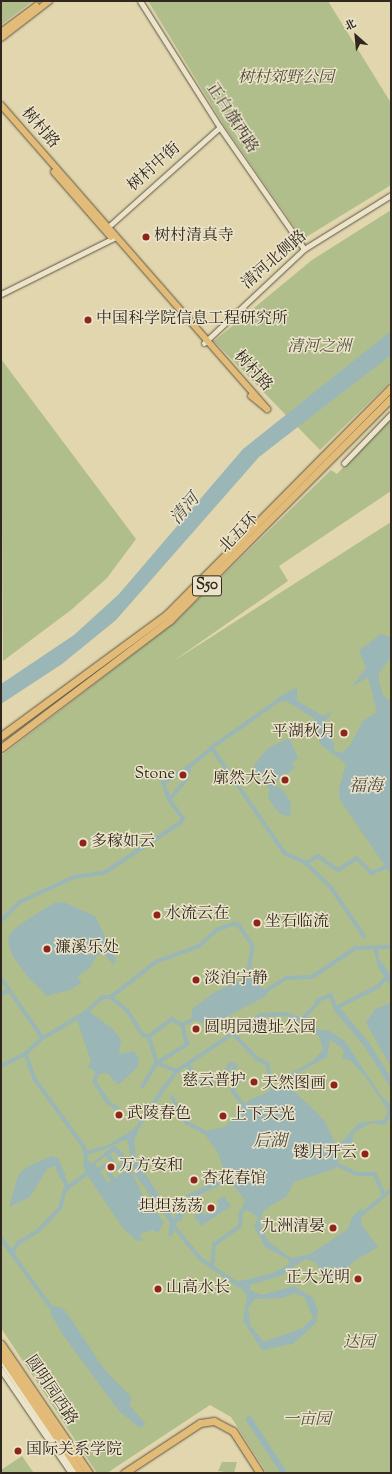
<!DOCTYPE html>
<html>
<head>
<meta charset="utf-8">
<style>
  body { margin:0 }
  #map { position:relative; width:392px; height:1474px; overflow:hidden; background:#e2d6ae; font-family:"Sorts Mill Goudy","Noto Serif SC",serif }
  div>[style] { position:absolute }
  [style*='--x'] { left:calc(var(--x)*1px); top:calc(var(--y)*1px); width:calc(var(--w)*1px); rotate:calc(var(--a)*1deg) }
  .green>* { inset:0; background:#b0be8c }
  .water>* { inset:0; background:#9ab6b6 }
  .canal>* { height:3.5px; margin:-1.75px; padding:0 1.75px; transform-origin:1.75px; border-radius:1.75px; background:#9ab6b6 }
  .river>* { height:6px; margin:-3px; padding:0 3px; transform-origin:3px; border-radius:3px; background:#9ab6b6 }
  .roads { filter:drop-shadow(0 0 1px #5c5442) drop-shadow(0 0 1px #5c5442) }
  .minor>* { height:5px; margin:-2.5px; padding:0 2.5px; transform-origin:2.5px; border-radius:2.5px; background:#ece4ca }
  .major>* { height:6px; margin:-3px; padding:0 3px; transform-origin:3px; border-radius:3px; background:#e1bb77 }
  .highway>* { height:7px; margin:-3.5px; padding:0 3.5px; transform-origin:3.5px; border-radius:3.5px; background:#e1bb77 }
  .dots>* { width:11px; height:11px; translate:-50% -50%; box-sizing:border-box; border:2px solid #ece4ca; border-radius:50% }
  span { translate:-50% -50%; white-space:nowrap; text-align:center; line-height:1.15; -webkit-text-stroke:3px #ece4ca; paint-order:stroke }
  .shield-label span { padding:1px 3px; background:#ece4ca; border:1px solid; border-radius:3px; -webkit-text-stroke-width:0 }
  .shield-label { font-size:15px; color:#30281e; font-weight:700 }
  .park-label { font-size:16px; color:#504e3a; font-style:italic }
  .street-label { font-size:16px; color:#30281e }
  .poi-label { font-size:16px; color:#30281e }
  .left { translate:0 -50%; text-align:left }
  .right { translate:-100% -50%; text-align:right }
  .water-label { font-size:17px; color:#4a4c44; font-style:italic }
  .frame { position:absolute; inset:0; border:2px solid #30281e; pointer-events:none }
  .north { position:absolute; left:336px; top:16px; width:40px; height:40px; -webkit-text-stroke:3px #ece4ca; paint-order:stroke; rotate:333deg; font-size:11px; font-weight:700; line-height:16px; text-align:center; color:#30281e }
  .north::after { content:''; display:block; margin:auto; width:14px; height:18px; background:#30281e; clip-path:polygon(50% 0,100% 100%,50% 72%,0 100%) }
</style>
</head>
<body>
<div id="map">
  <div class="green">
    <i style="clip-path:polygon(1px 1px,33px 1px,1px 25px)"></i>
    <i style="clip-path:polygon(148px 1px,328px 1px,391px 103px,391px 185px,303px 239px,225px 127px)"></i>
    <i style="clip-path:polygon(391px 210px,391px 381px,320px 450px,214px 341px,312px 260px)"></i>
    <i style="clip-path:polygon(1px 359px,136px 539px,107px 578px,71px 610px,3px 661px)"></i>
    <i style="clip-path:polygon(391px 416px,391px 491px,279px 566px,288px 581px,172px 662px,391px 522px,391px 1473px,267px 1473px,231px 1417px,210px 1405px,107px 1473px,97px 1473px,1px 1328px,1px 756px,174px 623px,331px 470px,337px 474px)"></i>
    <i style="clip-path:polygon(22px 1456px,33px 1472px,1px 1473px,1px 1470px)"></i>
    <i style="clip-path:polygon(222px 1462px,237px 1462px,234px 1473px,218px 1471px)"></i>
  </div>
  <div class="water">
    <i style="clip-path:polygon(391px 331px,391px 355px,259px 457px,116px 620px,62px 664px,1px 704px,1px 684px,74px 635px,119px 594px,243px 449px)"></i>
    <i style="clip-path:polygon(evenodd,381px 634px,391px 637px,391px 657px,379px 673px,379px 681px,383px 695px,391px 702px,391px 875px,340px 800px,339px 788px,346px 764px,320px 744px,314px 718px,286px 701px,282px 702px,279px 697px,297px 687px,297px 701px,323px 716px,332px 712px,366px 668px,359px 651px,381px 634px,368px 677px,377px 712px,363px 721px,350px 745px,342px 753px,334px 751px,334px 743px,324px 723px,351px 687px,368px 677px)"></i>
    <i style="clip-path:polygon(289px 738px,298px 758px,292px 764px,295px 768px,271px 784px,281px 788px,291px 802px,290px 817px,279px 813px,268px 798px,270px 789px,257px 775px,254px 765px,268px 748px)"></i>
    <i style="clip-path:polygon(63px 902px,95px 916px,116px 959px,114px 965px,103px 953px,97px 955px,90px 968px,77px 977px,82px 982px,72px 989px,47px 996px,27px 976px,12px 955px,8px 941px,10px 933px,22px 923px,54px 903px)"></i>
    <i style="clip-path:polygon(373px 947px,378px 949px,379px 959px,391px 975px,391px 987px,378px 967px)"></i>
    <i style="clip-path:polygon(251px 975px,268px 995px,211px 1025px,192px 1020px,192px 1009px,215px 992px)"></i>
    <i style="clip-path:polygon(evenodd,317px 1001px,321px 1002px,305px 1019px,319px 1030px,328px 1030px,345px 1041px,382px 1097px,391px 1104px,391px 1115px,385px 1125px,371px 1123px,354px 1133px,352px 1144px,337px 1152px,338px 1164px,334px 1169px,294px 1182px,287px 1196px,263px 1211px,260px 1225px,269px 1242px,291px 1258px,297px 1257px,312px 1253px,348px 1229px,352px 1217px,362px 1208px,361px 1224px,378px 1247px,354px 1261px,342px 1274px,335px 1274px,330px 1282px,315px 1262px,305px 1259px,281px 1276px,250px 1285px,250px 1290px,262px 1295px,294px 1286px,313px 1298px,318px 1310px,316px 1323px,293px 1344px,262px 1350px,243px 1321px,247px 1295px,236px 1282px,273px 1273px,289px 1264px,288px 1259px,266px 1248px,254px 1227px,258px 1217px,242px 1206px,245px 1200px,233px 1185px,224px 1183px,187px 1201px,182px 1220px,177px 1222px,172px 1236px,168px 1236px,170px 1223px,134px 1173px,127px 1139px,103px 1150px,87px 1155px,86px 1151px,108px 1145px,134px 1129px,138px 1133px,134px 1140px,136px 1159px,174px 1219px,181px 1198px,221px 1178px,223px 1168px,218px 1153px,206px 1136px,206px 1131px,225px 1127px,248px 1101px,285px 1084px,293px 1072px,313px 1061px,323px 1050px,319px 1036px,294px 1018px,301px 1017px,317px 1001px,330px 1039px,344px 1050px,342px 1058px,350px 1060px,364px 1075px,388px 1110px,384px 1120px,359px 1123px,337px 1147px,324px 1120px,291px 1088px,296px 1074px,327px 1057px,330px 1039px,317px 1001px,294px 1293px,304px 1297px,313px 1318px,302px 1328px,264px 1342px,250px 1325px,248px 1308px,255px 1299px,283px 1298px,294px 1293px)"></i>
    <i style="clip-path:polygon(391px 1003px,391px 1067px,366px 1023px,375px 1009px)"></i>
    <i style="clip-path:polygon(86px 1009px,113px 1029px,121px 1040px,119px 1054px,134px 1051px,139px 1060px,137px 1068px,118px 1085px,107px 1073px,100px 1074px,88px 1067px,91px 1061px,76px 1017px)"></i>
    <i style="clip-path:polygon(evenodd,114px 1145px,123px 1153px,143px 1196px,164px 1222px,158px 1233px,153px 1230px,140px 1234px,143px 1240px,137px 1241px,122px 1227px,84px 1170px,83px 1163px,89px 1160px,91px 1164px,114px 1145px,114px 1151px,122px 1163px,114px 1168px,116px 1171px,124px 1166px,127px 1170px,115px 1178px,110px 1170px,106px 1173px,111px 1181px,108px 1183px,100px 1171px,107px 1166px,105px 1163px,98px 1168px,95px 1164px,106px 1156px,111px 1164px,115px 1161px,110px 1154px,114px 1151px)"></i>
    <i style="clip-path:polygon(52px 1156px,58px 1158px,66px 1176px,60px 1179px,55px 1166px,47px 1169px,30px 1197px,9px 1207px,18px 1176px,25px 1168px)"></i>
    <i style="clip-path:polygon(224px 1196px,231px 1206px,201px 1226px,194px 1216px,201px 1211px,204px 1215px,219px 1205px,217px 1201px)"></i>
    <i style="clip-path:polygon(56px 1306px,64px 1309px,104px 1369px,132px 1398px,129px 1405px,146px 1424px,140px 1428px,118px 1410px,61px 1332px,51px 1314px,51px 1307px)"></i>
  </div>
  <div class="canal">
    <i style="--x:280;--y:700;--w:83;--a:144.8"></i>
    <i style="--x:212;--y:748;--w:128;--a:55.2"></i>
    <i style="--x:285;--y:853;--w:23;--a:25"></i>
    <i style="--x:306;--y:863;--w:35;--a:44"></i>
    <i style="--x:331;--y:887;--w:59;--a:56"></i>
    <i style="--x:169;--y:800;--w:18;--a:-109"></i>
    <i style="--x:163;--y:783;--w:32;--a:-32"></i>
    <i style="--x:306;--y:863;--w:14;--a:-30"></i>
    <i style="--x:318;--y:856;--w:24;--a:35"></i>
    <i style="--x:338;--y:870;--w:22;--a:-32"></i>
    <i style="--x:357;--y:858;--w:21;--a:45"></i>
    <i style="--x:372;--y:873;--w:13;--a:-23"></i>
    <i style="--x:1;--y:921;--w:27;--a:-45"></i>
    <i style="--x:20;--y:902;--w:60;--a:-24.8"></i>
    <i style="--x:74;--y:877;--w:30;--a:-8"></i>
    <i style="--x:104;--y:873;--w:91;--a:-33.3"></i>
    <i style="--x:180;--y:823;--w:5;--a:-53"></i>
    <i style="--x:183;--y:819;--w:24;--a:-126"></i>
    <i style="--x:169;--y:800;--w:26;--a:-50"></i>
    <i style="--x:186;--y:780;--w:15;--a:-74"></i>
    <i style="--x:190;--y:766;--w:28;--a:-39"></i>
    <i style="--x:1;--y:978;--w:73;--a:55"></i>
    <i style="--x:43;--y:1038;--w:23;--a:137"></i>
    <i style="--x:26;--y:1054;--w:28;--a:153"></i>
    <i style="--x:264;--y:992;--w:26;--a:-32"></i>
    <i style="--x:286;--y:978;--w:26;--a:-2"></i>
    <i style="--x:312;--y:977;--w:53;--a:-33.4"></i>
    <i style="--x:356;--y:948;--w:35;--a:-2"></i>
    <i style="--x:1;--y:994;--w:9;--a:-21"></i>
    <i style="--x:111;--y:997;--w:57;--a:-37.9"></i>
    <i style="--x:156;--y:962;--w:46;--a:-20.4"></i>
    <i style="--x:199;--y:946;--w:24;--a:-42"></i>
    <i style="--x:217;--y:930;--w:17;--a:-21"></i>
    <i style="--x:233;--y:924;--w:6;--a:9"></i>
    <i style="--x:239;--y:925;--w:25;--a:56"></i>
    <i style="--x:253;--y:946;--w:30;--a:99"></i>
    <i style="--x:317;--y:1001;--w:15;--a:-23"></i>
    <i style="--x:331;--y:995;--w:14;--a:69"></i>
    <i style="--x:336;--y:1008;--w:48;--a:-27.1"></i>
    <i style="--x:379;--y:986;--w:13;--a:-51"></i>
    <i style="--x:85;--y:1013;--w:24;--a:-42"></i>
    <i style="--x:103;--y:997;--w:8;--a:0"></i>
    <i style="--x:111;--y:997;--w:21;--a:39"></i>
    <i style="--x:127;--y:1010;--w:30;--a:57"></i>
    <i style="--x:143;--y:1035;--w:6;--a:9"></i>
    <i style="--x:149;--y:1036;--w:28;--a:73"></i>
    <i style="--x:157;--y:1063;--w:27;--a:121"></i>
    <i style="--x:234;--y:1034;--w:33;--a:47"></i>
    <i style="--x:256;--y:1058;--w:13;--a:27"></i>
    <i style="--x:268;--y:1064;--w:32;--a:81"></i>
    <i style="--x:149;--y:1036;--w:29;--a:-36"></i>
    <i style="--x:172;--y:1019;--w:12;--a:31"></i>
    <i style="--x:182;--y:1025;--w:11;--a:-27"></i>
    <i style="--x:43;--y:1038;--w:43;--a:-30.7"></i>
    <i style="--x:26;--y:1054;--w:27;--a:70"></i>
    <i style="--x:35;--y:1079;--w:85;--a:54.1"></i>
    <i style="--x:85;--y:1148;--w:16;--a:83"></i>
    <i style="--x:157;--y:1063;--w:22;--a:22"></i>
    <i style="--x:177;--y:1071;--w:101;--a:-33.7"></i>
    <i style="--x:261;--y:1015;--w:26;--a:-2"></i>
    <i style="--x:287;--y:1014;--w:13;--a:23"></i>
    <i style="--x:157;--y:1063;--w:36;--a:-32"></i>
    <i style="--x:187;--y:1044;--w:20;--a:-105"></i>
    <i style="--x:188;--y:1064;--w:21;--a:55"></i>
    <i style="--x:200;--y:1081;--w:9;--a:27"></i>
    <i style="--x:208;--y:1085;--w:10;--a:-53"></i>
    <i style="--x:214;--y:1077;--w:10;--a:-11"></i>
    <i style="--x:224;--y:1075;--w:13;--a:-58"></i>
    <i style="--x:231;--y:1064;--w:5;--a:22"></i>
    <i style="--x:236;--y:1066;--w:5;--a:112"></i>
    <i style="--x:234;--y:1071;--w:11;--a:49"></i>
    <i style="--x:241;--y:1079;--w:14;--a:124"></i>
    <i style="--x:233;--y:1091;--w:21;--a:53"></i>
    <i style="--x:98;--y:1072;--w:10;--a:107"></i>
    <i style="--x:95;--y:1082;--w:24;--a:57"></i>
    <i style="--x:108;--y:1102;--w:14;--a:36"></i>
    <i style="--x:166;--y:1086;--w:19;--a:-54"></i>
    <i style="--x:172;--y:1097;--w:30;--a:60"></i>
    <i style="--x:187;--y:1123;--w:25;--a:27"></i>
    <i style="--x:134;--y:1133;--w:58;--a:-56.3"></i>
    <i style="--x:334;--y:1163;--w:26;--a:25"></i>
    <i style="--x:358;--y:1174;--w:17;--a:0"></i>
    <i style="--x:375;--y:1174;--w:22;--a:66"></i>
    <i style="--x:63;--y:1177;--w:11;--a:63"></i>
    <i style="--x:360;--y:1216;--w:40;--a:-40"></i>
    <i style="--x:173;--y:1225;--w:44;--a:50.5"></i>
    <i style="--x:201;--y:1259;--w:46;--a:34.4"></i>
    <i style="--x:1;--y:1238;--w:19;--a:54"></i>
    <i style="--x:12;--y:1253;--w:12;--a:-59"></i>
    <i style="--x:18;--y:1243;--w:23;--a:-31"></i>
    <i style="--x:38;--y:1231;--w:32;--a:-46"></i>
    <i style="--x:60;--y:1208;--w:19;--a:-74"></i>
    <i style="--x:65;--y:1190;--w:30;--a:-37"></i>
    <i style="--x:12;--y:1253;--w:67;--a:54.2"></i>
    <i style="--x:212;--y:1269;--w:24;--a:-85"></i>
    <i style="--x:214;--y:1245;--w:32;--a:-36"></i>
    <i style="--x:240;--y:1226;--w:14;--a:-86"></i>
    <i style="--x:241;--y:1212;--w:9;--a:-41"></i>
  </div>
  <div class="river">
    <i style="--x:336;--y:1008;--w:48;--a:50"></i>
    <i style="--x:367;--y:1045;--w:45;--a:57.7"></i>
    <i style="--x:249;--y:1419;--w:64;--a:57.1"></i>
  </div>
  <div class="roads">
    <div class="minor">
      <i style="--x:140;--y:1;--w:151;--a:57.7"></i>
      <i style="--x:221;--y:129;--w:146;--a:55.3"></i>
      <i style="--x:108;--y:227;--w:150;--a:-41.8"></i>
      <i style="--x:1;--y:294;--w:128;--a:-26.4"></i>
      <i style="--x:204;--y:343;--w:137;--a:-43.2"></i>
      <i style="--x:304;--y:249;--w:102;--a:-31.8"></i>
      <i style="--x:344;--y:463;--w:68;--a:-46.2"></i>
      <i style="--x:1;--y:1361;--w:135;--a:56.2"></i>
      <i style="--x:1;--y:1370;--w:125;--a:55.8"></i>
    </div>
    <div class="major">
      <i style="--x:1;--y:32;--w:44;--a:-36.6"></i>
      <i style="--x:1;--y:38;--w:61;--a:-37.6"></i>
      <i style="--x:1;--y:105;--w:404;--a:48.8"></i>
      <i style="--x:54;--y:172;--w:86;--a:48.8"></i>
      <i style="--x:251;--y:396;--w:21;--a:39"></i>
    </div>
    <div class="highway">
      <i style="--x:1;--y:736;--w:205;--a:-36.3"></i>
      <i style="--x:166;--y:615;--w:320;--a:-45.3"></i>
      <i style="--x:1;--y:748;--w:212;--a:-37.1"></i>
      <i style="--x:170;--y:620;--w:313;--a:-45.1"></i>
      <i style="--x:1;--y:1344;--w:156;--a:55.7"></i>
      <i style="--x:1;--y:1355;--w:143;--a:55.9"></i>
      <i style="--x:124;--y:1473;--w:91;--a:-33.3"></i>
      <i style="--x:200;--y:1423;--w:14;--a:-8"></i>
      <i style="--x:214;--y:1421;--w:21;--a:28"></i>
      <i style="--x:233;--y:1431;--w:50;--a:57.3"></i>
    </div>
  </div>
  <div class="dots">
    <i style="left:146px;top:237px;background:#8f2418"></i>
    <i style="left:88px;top:320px;background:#8f2418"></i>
    <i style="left:344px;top:733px;background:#8f2418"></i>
    <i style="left:183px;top:775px;background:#8f2418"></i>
    <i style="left:285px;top:780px;background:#8f2418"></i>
    <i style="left:83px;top:843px;background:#8f2418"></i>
    <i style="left:157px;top:915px;background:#8f2418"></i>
    <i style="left:257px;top:923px;background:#8f2418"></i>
    <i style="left:47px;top:949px;background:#8f2418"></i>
    <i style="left:196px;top:980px;background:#8f2418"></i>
    <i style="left:196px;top:1029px;background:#8f2418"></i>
    <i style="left:254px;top:1082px;background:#8f2418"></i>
    <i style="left:334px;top:1085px;background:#8f2418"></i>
    <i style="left:119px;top:1115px;background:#8f2418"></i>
    <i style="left:223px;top:1116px;background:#8f2418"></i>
    <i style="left:365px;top:1154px;background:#8f2418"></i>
    <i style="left:111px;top:1167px;background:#8f2418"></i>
    <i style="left:194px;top:1180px;background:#8f2418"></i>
    <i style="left:211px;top:1208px;background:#8f2418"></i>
    <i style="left:333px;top:1228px;background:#8f2418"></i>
    <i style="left:358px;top:1279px;background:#8f2418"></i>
    <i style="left:158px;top:1289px;background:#8f2418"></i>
    <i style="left:18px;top:1451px;background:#8f2418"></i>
  </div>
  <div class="shield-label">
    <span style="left:207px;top:586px">S50</span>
  </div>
  <div class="park-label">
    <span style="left:286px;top:79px">树村郊野公园</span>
    <span style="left:319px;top:348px">清河之洲</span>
    <span style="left:359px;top:1344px">达园</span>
    <span style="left:307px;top:1421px">一亩园</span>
  </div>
  <div class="street-label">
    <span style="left:231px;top:119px;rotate:57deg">正白旗西路</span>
    <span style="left:39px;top:129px;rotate:49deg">树村路</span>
    <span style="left:155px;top:168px;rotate:-42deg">树村中街</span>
    <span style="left:275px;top:261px;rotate:-41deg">清河北侧路</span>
    <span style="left:252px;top:372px;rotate:48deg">树村路</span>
    <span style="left:240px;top:534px;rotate:-46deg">北五环</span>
    <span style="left:50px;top:1391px;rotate:56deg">圆明园西路</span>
  </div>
  <div class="poi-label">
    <span class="left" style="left:154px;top:237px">树村清真寺</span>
    <span class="left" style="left:96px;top:320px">中国科学院信息工程研究所</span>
    <span class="right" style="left:336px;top:733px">平湖秋月</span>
    <span class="right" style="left:175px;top:775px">Stone</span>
    <span class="right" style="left:277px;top:780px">廓然大公</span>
    <span class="left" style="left:91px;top:843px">多稼如云</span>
    <span class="left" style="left:165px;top:915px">水流云在</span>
    <span class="left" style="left:265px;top:923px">坐石临流</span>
    <span class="left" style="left:55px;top:949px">濂溪乐处</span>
    <span class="left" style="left:204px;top:980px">淡泊宁静</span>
    <span class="left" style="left:204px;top:1029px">圆明园遗址公园</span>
    <span class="right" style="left:246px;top:1082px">慈云普护</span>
    <span class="right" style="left:326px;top:1085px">天然图画</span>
    <span class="left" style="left:127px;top:1115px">武陵春色</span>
    <span class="left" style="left:231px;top:1116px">上下天光</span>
    <span class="right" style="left:357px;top:1154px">镂月开云</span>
    <span class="left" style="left:119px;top:1167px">万方安和</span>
    <span class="left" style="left:202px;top:1180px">杏花春馆</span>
    <span class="right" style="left:203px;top:1208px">坦坦荡荡</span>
    <span class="right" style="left:325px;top:1228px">九洲清晏</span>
    <span class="right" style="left:350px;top:1279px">正大光明</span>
    <span class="left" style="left:166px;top:1289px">山高水长</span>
    <span class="left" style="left:26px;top:1451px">国际关系学院</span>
  </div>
  <div class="water-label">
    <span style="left:186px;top:510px;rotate:-49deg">清河</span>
    <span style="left:366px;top:788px">福海</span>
    <span style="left:270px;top:1143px">后湖</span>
  </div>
  <div class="frame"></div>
  <div class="north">北</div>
</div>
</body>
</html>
